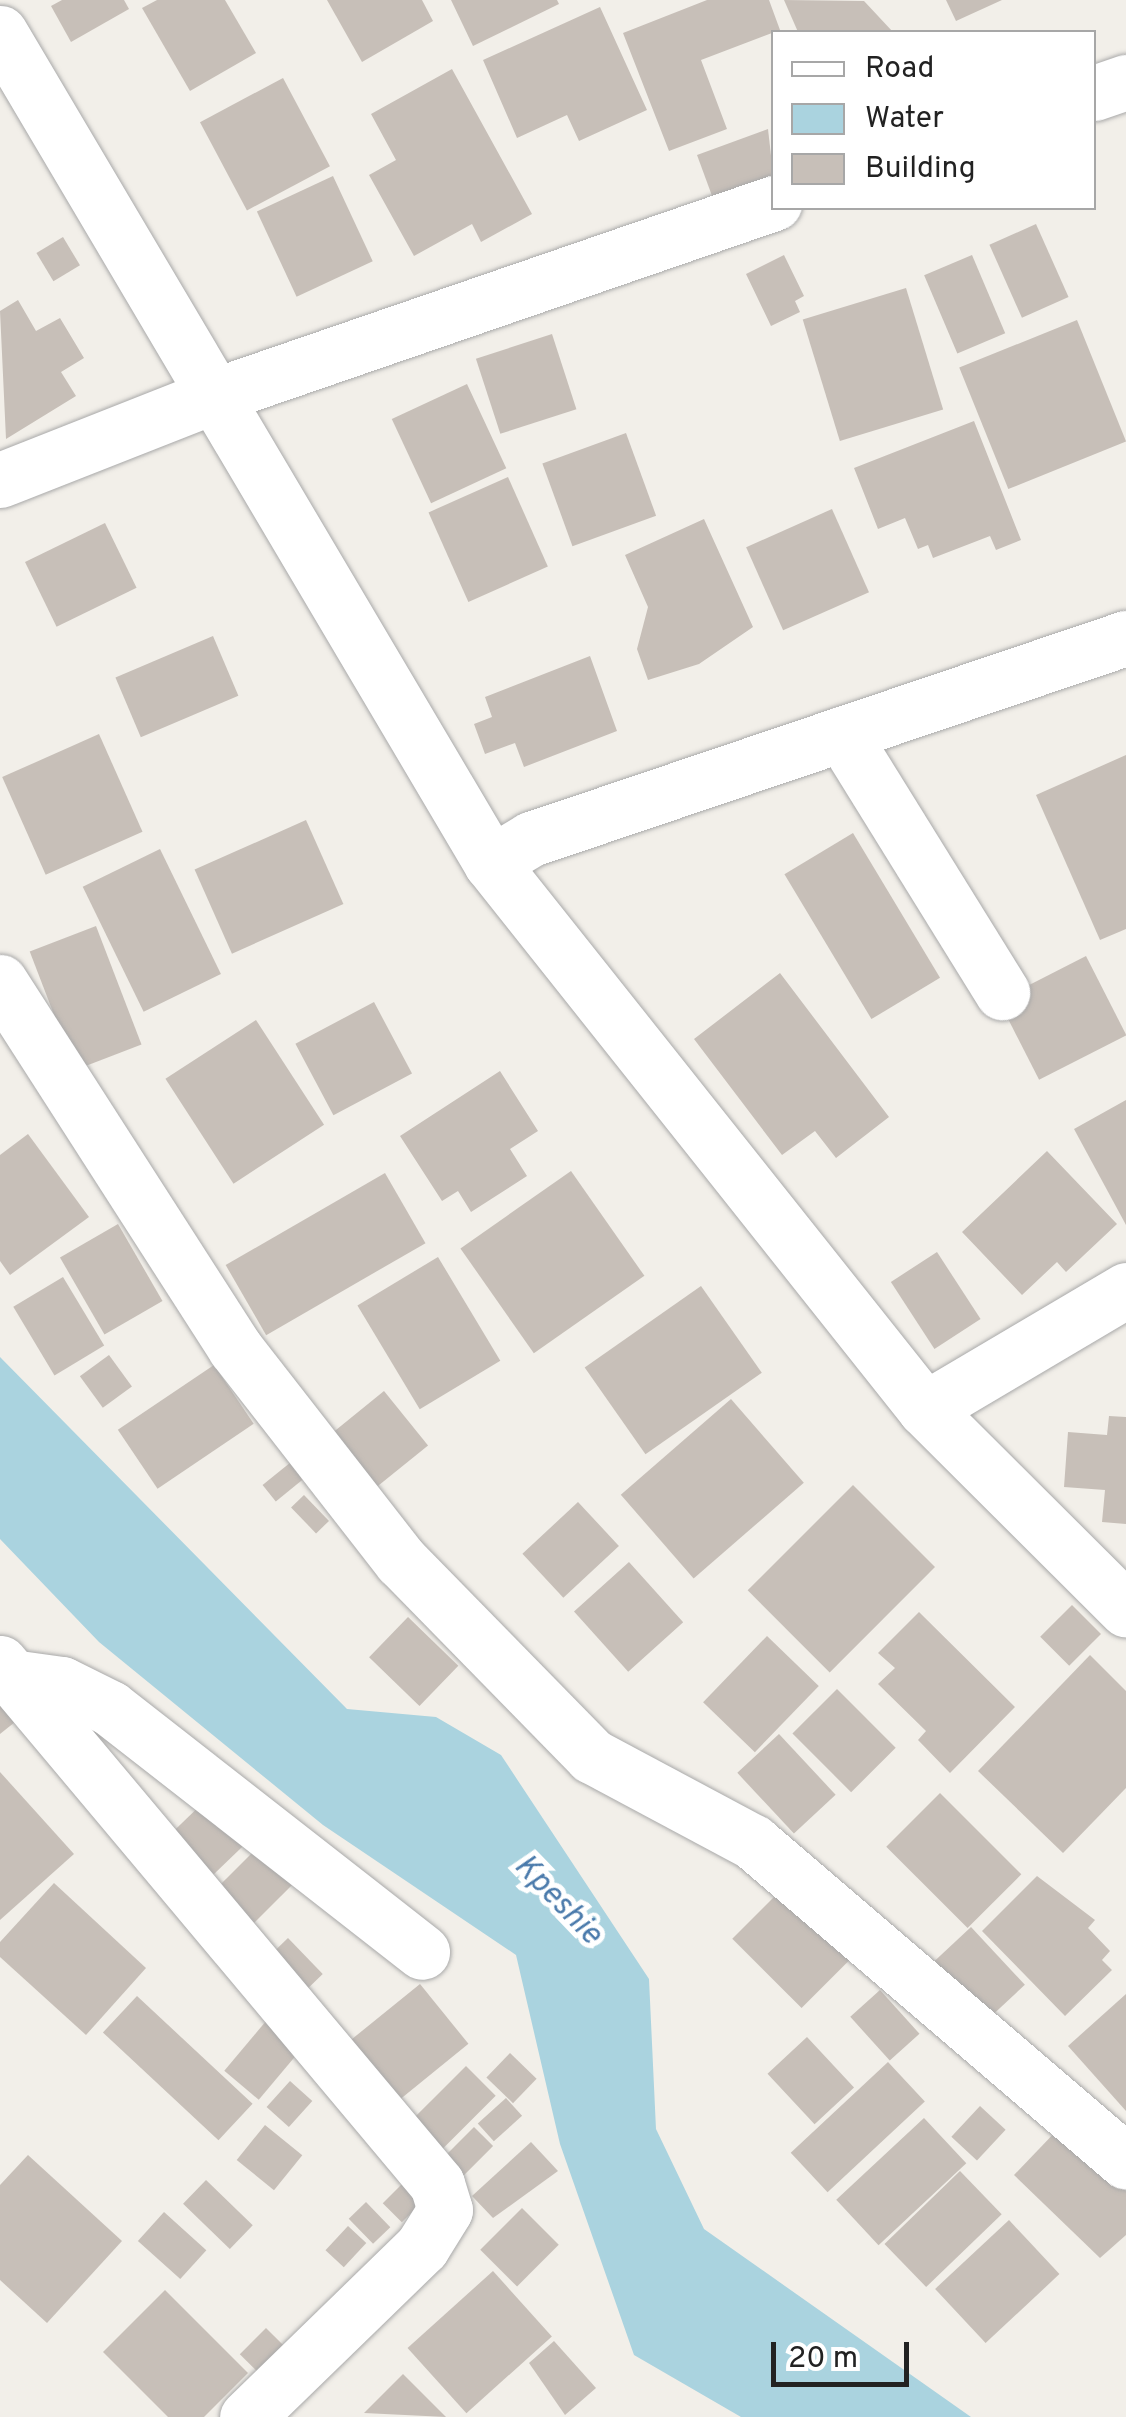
<!DOCTYPE html>
<html>
<head>
<meta charset="utf-8">
<style>
  body { margin:0 }
  #map { position:relative; width:1126px; height:2417px; overflow:hidden; background:#f2efe9; font-family:Overpass,sans-serif }
  div>[style] { position:absolute }
  [style*='--x'] { left:calc(var(--x)*1px); top:calc(var(--y)*1px); width:calc(var(--w)*1px); rotate:calc(var(--a)*1deg) }
  .water>* { inset:0; background:#aad3df }
  .building>* { inset:0; background:#c7bfb8; transform-origin:0 0 }
  .roads { filter:drop-shadow(0 0 2px #a9a9a9) drop-shadow(0 0 2px #a9a9a9) }
  .minor>* { height:55px; margin:-27.5px; padding:0 27.5px; transform-origin:27.5px; border-radius:27.5px; background:#fff }
  span { translate:-50% -50%; white-space:nowrap; text-align:center; line-height:1.15; -webkit-text-stroke:10px #fff; paint-order:stroke }
  .water-label { font-size:32px; color:#4a7aab; font-style:italic }
  .legend { position:absolute; left:771px; top:30px; width:325px; height:180px; box-sizing:border-box; background:#fff; border:2px solid #a7a7a7; margin:0; padding:12px 18px; list-style:none; font-size:30px; color:#222 }
  .legend li { display:flex; align-items:center; gap:20px; height:50px }
  .legend b { width:50px; border:2px solid #a7a7a7 }
  .scale { position:absolute; left:771px; top:2342px; width:138px; height:45px; box-sizing:border-box; border:5px solid #222; border-top:0; padding-left:12px; font-size:30px; line-height:35px; white-space:nowrap; color:#222; -webkit-text-stroke:8px #fff; paint-order:stroke }
</style>
</head>
<body>
<div id="map">
  <div class="water">
    <i style="clip-path:polygon(0 1357px,347px 1709px,436px 1717px,501px 1755px,649px 1979px,656px 2129px,704px 2229px,971px 2417px,741px 2417px,634px 2355px,560px 2144px,516px 1955px,323px 1825px,99px 1642px,0 1539px)"></i>
  </div>
  <div class="building">
    <i style="clip-path:polygon(62px 0,124px 0,129px 9px,71px 42px,51px 6px)"></i>
    <i style="clip-path:polygon(157px 0,225px 0,256px 53px,190px 91px,142px 8px)"></i>
    <i style="clip-path:polygon(327px 0,422px 0,433px 21px,362px 62px)"></i>
    <i style="clip-path:polygon(451px 0,557px 0,559px 4px,473px 46px)"></i>
    <i style="clip-path:polygon(707px 0,769px 0,780px 30px,701px 60px,727px 129px,669px 151px,623px 33px)"></i>
    <i style="clip-path:polygon(784px 0,864px 1px,893px 32px,798px 32px)"></i>
    <i style="clip-path:polygon(946px 0,1002px 0,956px 21px)"></i>
    <i style="clip-path:polygon(600px 7px,647px 110px,579px 141px,567px 115px,517px 138px,483px 60px)"></i>
    <i style="clip-path:polygon(452px 69px,532px 214px,481px 242px,472px 224px,414px 256px,369px 175px,396px 160px,371px 114px)"></i>
    <i style="left:283px;top:78px;width:100px;height:94px;rotate:62deg"></i>
    <i style="clip-path:polygon(768px 129px,774px 182px,715px 204px,697px 155px)"></i>
    <i style="left:333px;top:176px;width:94px;height:84px;rotate:65deg"></i>
    <i style="left:1036px;top:224px;width:80px;height:51px;rotate:66deg"></i>
    <i style="left:63px;top:237px;width:33px;height:31px;rotate:59deg"></i>
    <i style="clip-path:polygon(784px 255px,804px 296px,795px 301px,800px 312px,771px 326px,746px 274px)"></i>
    <i style="left:972px;top:255px;width:85px;height:52px;rotate:67deg"></i>
    <i style="left:906px;top:288px;width:127px;height:108px;rotate:73deg"></i>
    <i style="clip-path:polygon(18px 300px,36px 331px,60px 318px,84px 358px,61px 372px,76px 396px,6px 439px,0 311px)"></i>
    <i style="left:1077px;top:320px;width:131px;height:127px;rotate:68deg"></i>
    <i style="left:552px;top:334px;width:79px;height:80px;rotate:72deg"></i>
    <i style="left:467px;top:384px;width:93px;height:83px;rotate:65deg"></i>
    <i style="clip-path:polygon(974px 421px,1021px 540px,996px 550px,990px 536px,933px 558px,928px 545px,918px 549px,905px 518px,878px 529px,854px 468px)"></i>
    <i style="left:626px;top:433px;width:88px;height:89px;rotate:70deg"></i>
    <i style="left:508px;top:477px;width:98px;height:87px;rotate:66deg"></i>
    <i style="left:832px;top:509px;width:91px;height:94px;rotate:66deg"></i>
    <i style="clip-path:polygon(704px 519px,753px 627px,699px 664px,648px 680px,637px 649px,648px 607px,625px 555px)"></i>
    <i style="left:105px;top:523px;width:72px;height:89px;rotate:64deg"></i>
    <i style="left:213px;top:636px;width:65px;height:106px;rotate:67deg"></i>
    <i style="clip-path:polygon(590px 656px,617px 731px,524px 767px,515px 743px,485px 754px,474px 724px,492px 717px,485px 697px)"></i>
    <i style="left:99px;top:734px;width:107px;height:106px;rotate:66deg"></i>
    <i style="clip-path:polygon(1126px 755px,1126px 929px,1100px 940px,1036px 795px)"></i>
    <i style="left:306px;top:820px;width:92px;height:122px;rotate:66deg"></i>
    <i style="left:853px;top:833px;width:169px;height:80px;rotate:59deg"></i>
    <i style="left:160px;top:849px;width:139px;height:86px;rotate:64deg"></i>
    <i style="left:96px;top:926px;width:127px;height:71px;rotate:69deg"></i>
    <i style="left:1086px;top:956px;width:89px;height:98px;rotate:63deg"></i>
    <i style="clip-path:polygon(780px 973px,889px 1117px,836px 1158px,815px 1131px,782px 1155px,694px 1039px)"></i>
    <i style="left:374px;top:1002px;width:81px;height:89px;rotate:62deg"></i>
    <i style="left:256px;top:1020px;width:125px;height:108px;rotate:57deg"></i>
    <i style="clip-path:polygon(500px 1071px,538px 1131px,510px 1149px,527px 1176px,471px 1212px,458px 1191px,442px 1201px,400px 1136px)"></i>
    <i style="clip-path:polygon(1126px 1100px,1126px 1225px,1074px 1129px)"></i>
    <i style="clip-path:polygon(28px 1134px,89px 1217px,10px 1275px,0 1261px,0 1155px)"></i>
    <i style="clip-path:polygon(1047px 1151px,1117px 1224px,1066px 1272px,1057px 1262px,1022px 1295px,962px 1232px)"></i>
    <i style="left:571px;top:1171px;width:128px;height:135px;rotate:55deg"></i>
    <i style="left:385px;top:1173px;width:81px;height:184px;rotate:60deg"></i>
    <i style="left:118px;top:1224px;width:89px;height:67px;rotate:60deg"></i>
    <i style="left:937px;top:1252px;width:80px;height:55px;rotate:57deg"></i>
    <i style="left:438px;top:1257px;width:121px;height:94px;rotate:59deg"></i>
    <i style="left:63px;top:1277px;width:80px;height:58px;rotate:59deg"></i>
    <i style="left:701px;top:1286px;width:106px;height:142px;rotate:55deg"></i>
    <i style="left:109px;top:1355px;width:39px;height:36px;rotate:54deg"></i>
    <i style="left:214px;top:1365px;width:71px;height:116px;rotate:56deg"></i>
    <i style="left:384px;top:1391px;width:70px;height:65px;rotate:51deg"></i>
    <i style="left:731px;top:1399px;width:111px;height:146px;rotate:49deg"></i>
    <i style="clip-path:polygon(1109px 1416px,1126px 1417px,1126px 1524px,1102px 1522px,1105px 1490px,1064px 1487px,1068px 1432px,1107px 1435px)"></i>
    <i style="left:296px;top:1458px;width:21px;height:43px;rotate:51deg"></i>
    <i style="left:853px;top:1485px;width:116px;height:149px;rotate:45deg"></i>
    <i style="left:304px;top:1495px;width:36px;height:18px;rotate:46deg"></i>
    <i style="left:578px;top:1502px;width:60px;height:76px;rotate:47deg"></i>
    <i style="left:629px;top:1562px;width:81px;height:74px;rotate:48deg"></i>
    <i style="left:1072px;top:1605px;width:41px;height:45px;rotate:45deg"></i>
    <i style="clip-path:polygon(919px 1612px,1015px 1707px,950px 1773px,918px 1740px,926px 1731px,878px 1684px,895px 1668px,878px 1653px)"></i>
    <i style="left:408px;top:1617px;width:70px;height:56px;rotate:44deg"></i>
    <i style="left:767px;top:1636px;width:72px;height:92px;rotate:44deg"></i>
    <i style="clip-path:polygon(1090px 1655px,1126px 1691px,1126px 1788px,1063px 1853px,978px 1771px)"></i>
    <i style="left:837px;top:1689px;width:83px;height:63px;rotate:45deg"></i>
    <i style="clip-path:polygon(0 1703px,15px 1722px,0 1734px)"></i>
    <i style="left:779px;top:1734px;width:83px;height:57px;rotate:47deg"></i>
    <i style="clip-path:polygon(0 1772px,74px 1854px,0 1920px)"></i>
    <i style="left:940px;top:1793px;width:115px;height:76px;rotate:45deg"></i>
    <i style="left:212px;top:1794px;width:59px;height:69px;rotate:46deg"></i>
    <i style="left:265px;top:1840px;width:51px;height:75px;rotate:45deg"></i>
    <i style="clip-path:polygon(1037px 1876px,1095px 1920px,1088px 1928px,1110px 1951px,1102px 1960px,1112px 1970px,1065px 2016px,982px 1931px)"></i>
    <i style="clip-path:polygon(54px 1883px,146px 1968px,86px 2035px,0 1957px,0 1942px)"></i>
    <i style="left:786px;top:1885px;width:98px;height:76px;rotate:45deg"></i>
    <i style="left:971px;top:1927px;width:79px;height:52px;rotate:47deg"></i>
    <i style="left:288px;top:1938px;width:50px;height:32px;rotate:46deg"></i>
    <i style="left:420px;top:1984px;width:77px;height:97px;rotate:51deg"></i>
    <i style="left:880px;top:1990px;width:59px;height:40px;rotate:48deg"></i>
    <i style="clip-path:polygon(1126px 1994px,1126px 2111px,1068px 2046px)"></i>
    <i style="left:137px;top:1996px;width:158px;height:50px;rotate:43deg"></i>
    <i style="left:277px;top:2008px;width:45px;height:82px;rotate:40deg"></i>
    <i style="left:807px;top:2037px;width:69px;height:54px;rotate:47deg"></i>
    <i style="left:510px;top:2053px;width:37px;height:34px;rotate:44deg"></i>
    <i style="left:888px;top:2062px;width:54px;height:133px;rotate:47deg"></i>
    <i style="left:466px;top:2066px;width:42px;height:75px;rotate:45deg"></i>
    <i style="left:290px;top:2081px;width:30px;height:35px;rotate:42deg"></i>
    <i style="left:506px;top:2098px;width:24px;height:38px;rotate:48deg"></i>
    <i style="left:980px;top:2106px;width:35px;height:42px;rotate:43deg"></i>
    <i style="left:924px;top:2118px;width:62px;height:120px;rotate:47deg"></i>
    <i style="left:265px;top:2125px;width:48px;height:45px;rotate:39deg"></i>
    <i style="clip-path:polygon(1061px 2126px,1126px 2191px,1126px 2235px,1100px 2258px,1014px 2175px)"></i>
    <i style="left:474px;top:2127px;width:27px;height:42px;rotate:45deg"></i>
    <i style="clip-path:polygon(531px 2142px,558px 2171px,493px 2218px,472px 2196px)"></i>
    <i style="clip-path:polygon(28px 2155px,122px 2241px,47px 2323px,0 2280px,0 2185px)"></i>
    <i style="left:416px;top:2170px;width:27px;height:47px;rotate:45deg"></i>
    <i style="left:960px;top:2171px;width:60px;height:105px;rotate:46deg"></i>
    <i style="left:206px;top:2180px;width:65px;height:33px;rotate:44deg"></i>
    <i style="left:366px;top:2202px;width:35px;height:24px;rotate:46deg"></i>
    <i style="left:522px;top:2208px;width:52px;height:59px;rotate:45deg"></i>
    <i style="left:164px;top:2212px;width:57px;height:39px;rotate:42deg"></i>
    <i style="left:1009px;top:2220px;width:74px;height:101px;rotate:47deg"></i>
    <i style="left:348px;top:2226px;width:25px;height:33px;rotate:43deg"></i>
    <i style="left:493px;top:2271px;width:88px;height:115px;rotate:48deg"></i>
    <i style="clip-path:polygon(165px 2290px,248px 2373px,204px 2417px,168px 2417px,103px 2352px)"></i>
    <i style="left:266px;top:2328px;width:27px;height:37px;rotate:45deg"></i>
    <i style="clip-path:polygon(554px 2341px,596px 2388px,565px 2415px,529px 2363px)"></i>
    <i style="clip-path:polygon(403px 2374px,446px 2417px,364px 2413px)"></i>
  </div>
  <div class="roads">
    <div class="minor">
      <i style="--x:0;--y:33;--w:964;--a:59.39"></i>
      <i style="--x:491;--y:863;--w:697;--a:51.52"></i>
      <i style="--x:925;--y:1409;--w:284;--a:44.9"></i>
      <i style="--x:1094;--y:93;--w:34;--a:-19"></i>
      <i style="--x:0;--y:480;--w:224;--a:-21.5"></i>
      <i style="--x:208;--y:398;--w:599;--a:-19.01"></i>
      <i style="--x:842;--y:734;--w:304;--a:58.2"></i>
      <i style="--x:491;--y:863;--w:47;--a:-31"></i>
      <i style="--x:531;--y:839;--w:628;--a:-18.67"></i>
      <i style="--x:0;--y:982;--w:435;--a:57.3"></i>
      <i style="--x:235;--y:1348;--w:270;--a:52.1"></i>
      <i style="--x:401;--y:1561;--w:273;--a:45.6"></i>
      <i style="--x:592;--y:1756;--w:183;--a:28.1"></i>
      <i style="--x:753;--y:1842;--w:491;--a:40.6"></i>
      <i style="--x:925;--y:1409;--w:234;--a:-30.6"></i>
      <i style="--x:0;--y:1663;--w:680;--a:50.01"></i>
      <i style="--x:437;--y:2184;--w:27;--a:73"></i>
      <i style="--x:445;--y:2210;--w:44;--a:121.9"></i>
      <i style="--x:422;--y:2247;--w:244;--a:135.8"></i>
      <i style="--x:11;--y:1677;--w:51;--a:7.8"></i>
      <i style="--x:62;--y:1684;--w:54;--a:26.6"></i>
      <i style="--x:110;--y:1708;--w:396;--a:38"></i>
    </div>
  </div>
  <div class="water-label">
    <span style="left:557px;top:1901px;rotate:46deg">Kpeshie</span>
  </div>
  <ul class="legend">
  <li><b style="height:12px;background:#fff"></b>Road</li>
  <li><b style="height:28px;background:#aad3df"></b>Water</li>
  <li><b style="height:28px;background:#c7bfb8"></b>Building</li>
  </ul>
  <div class="scale">20 m</div>
</div>
</body>
</html>
